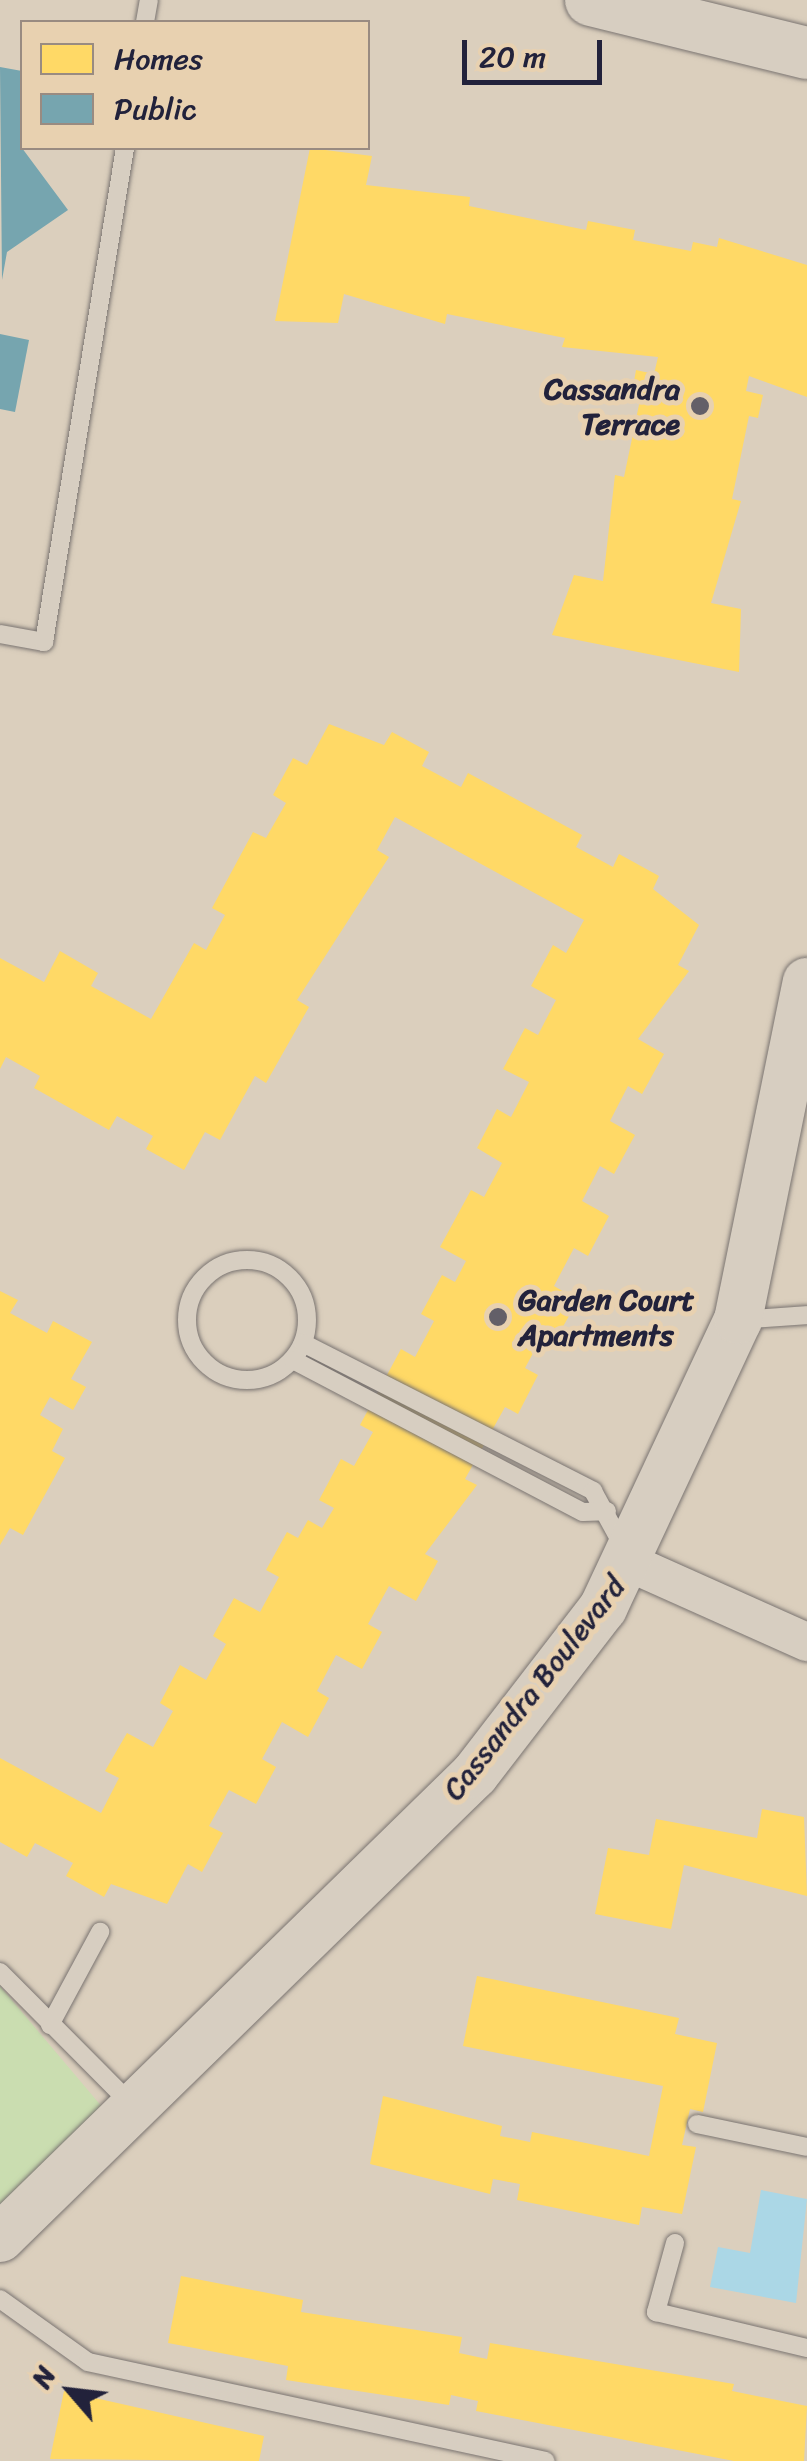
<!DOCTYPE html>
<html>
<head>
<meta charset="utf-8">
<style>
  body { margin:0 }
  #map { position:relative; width:807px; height:2461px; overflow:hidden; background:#dbcfbd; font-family:Sriracha,sans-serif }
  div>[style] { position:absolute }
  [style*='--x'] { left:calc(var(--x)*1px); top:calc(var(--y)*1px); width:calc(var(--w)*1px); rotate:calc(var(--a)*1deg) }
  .green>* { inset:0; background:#caddb0 }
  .water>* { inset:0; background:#abd7e6 }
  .homes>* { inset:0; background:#ffd966 }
  .public>* { inset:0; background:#76a5af }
  .roads { filter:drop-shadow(0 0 2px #7a7471) drop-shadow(0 0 2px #7a7471) }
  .service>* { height:18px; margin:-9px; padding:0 9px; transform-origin:9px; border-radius:9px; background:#d7cec1 }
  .service>.ring { margin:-9px; padding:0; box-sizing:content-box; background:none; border:18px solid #d7cec1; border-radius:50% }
  .minor>* { height:38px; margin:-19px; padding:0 19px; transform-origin:19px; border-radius:19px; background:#d7cec1 }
  .tertiary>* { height:48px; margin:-24px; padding:0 24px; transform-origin:24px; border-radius:24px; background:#d7cec1 }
  .secondary>* { height:52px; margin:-26px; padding:0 26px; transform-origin:26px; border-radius:26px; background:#d7cec1 }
  .dots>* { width:28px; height:28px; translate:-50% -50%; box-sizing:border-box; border:5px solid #e8d1b0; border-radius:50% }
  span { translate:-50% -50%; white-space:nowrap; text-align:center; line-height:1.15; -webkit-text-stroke:10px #e8d1b0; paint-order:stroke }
  .poi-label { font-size:30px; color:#22223b; font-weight:700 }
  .right { translate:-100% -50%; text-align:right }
  .left { translate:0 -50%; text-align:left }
  .street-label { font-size:30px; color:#22223b }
  .legend { position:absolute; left:20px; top:20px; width:350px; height:130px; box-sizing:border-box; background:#e8d1b0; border:2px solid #998b81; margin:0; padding:12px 18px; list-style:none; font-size:30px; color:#22223b }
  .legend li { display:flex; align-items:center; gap:20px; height:50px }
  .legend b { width:50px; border:2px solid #998b81 }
  .north { position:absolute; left:20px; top:2341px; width:100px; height:100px; -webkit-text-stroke:8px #e8d1b0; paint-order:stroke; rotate:298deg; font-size:28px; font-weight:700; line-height:40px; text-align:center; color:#22223b }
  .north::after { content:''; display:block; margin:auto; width:35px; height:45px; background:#22223b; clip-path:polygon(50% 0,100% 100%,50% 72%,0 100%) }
  .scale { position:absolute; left:462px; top:40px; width:140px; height:45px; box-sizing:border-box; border:5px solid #22223b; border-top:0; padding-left:12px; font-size:30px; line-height:35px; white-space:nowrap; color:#22223b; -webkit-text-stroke:8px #e8d1b0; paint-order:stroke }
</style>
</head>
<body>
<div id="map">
  <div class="green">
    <i style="clip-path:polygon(0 1986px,103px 2108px,0 2213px)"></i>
  </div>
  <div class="water">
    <i style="clip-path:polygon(761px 2190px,807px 2199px,796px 2303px,710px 2287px,718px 2247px,750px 2253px)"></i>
  </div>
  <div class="homes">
    <i style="clip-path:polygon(310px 148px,372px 156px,366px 185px,470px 197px,469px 206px,586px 230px,588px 221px,635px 230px,633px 240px,691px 251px,693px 242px,717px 247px,719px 238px,807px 265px,807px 397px,749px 376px,746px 391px,763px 395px,758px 418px,749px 416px,732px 499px,741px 501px,711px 603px,741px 609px,739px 672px,552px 635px,574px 575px,603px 581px,615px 475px,624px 477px,641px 395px,632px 393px,636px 370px,654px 374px,658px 357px,562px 347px,565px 338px,447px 314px,445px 324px,344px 294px,338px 323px,275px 321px)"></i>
    <i style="clip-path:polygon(329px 724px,384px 745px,392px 732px,429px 752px,422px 766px,461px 787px,468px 773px,582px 835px,576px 847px,613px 867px,619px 854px,659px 876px,653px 889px,699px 925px,678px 965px,689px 971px,638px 1039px,664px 1054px,642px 1094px,628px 1086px,610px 1121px,635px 1135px,614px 1174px,600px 1166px,582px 1201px,609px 1216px,588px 1256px,574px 1248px,554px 1286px,578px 1300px,556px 1339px,544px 1333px,525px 1368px,538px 1375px,518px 1414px,505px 1407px,465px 1479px,477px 1485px,425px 1554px,438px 1561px,416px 1601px,389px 1586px,368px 1624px,382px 1632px,362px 1669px,336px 1655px,317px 1691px,329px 1698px,308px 1737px,282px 1722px,262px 1759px,276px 1767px,256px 1804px,229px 1790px,209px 1826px,223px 1833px,202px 1872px,188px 1864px,167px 1904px,111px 1884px,104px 1897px,66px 1876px,73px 1863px,35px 1843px,27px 1857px,0 1842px,0 1758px,101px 1813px,119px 1778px,105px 1771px,127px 1733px,153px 1747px,173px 1711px,160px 1703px,180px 1665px,206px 1680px,226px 1644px,213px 1636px,234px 1598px,260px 1612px,279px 1577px,266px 1570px,287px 1532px,298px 1538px,308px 1520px,322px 1528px,334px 1508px,319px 1500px,341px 1459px,354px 1466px,373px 1432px,360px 1425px,401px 1349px,415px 1357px,434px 1321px,421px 1314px,442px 1275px,455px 1282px,466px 1261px,440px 1247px,471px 1190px,484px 1197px,502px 1163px,477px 1148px,497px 1109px,511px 1117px,529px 1082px,503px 1069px,525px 1028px,538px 1035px,556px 1000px,531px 986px,553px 945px,566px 953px,584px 920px,395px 817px,377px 850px,389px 857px,297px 1000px,309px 1007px,266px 1083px,255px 1076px,220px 1140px,205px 1132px,184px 1170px,146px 1149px,153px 1136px,117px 1116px,109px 1130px,34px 1088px,40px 1076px,6px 1057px,0 1069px,0 958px,44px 982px,60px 951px,98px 973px,91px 986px,151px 1019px,194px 943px,206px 950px,225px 915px,212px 908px,253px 832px,266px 838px,286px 803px,273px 795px,293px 758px,307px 765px)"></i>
    <i style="clip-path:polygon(0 1291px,18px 1300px,10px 1313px,47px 1333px,53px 1321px,92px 1342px,71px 1379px,86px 1387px,73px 1410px,50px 1397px,40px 1415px,63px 1429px,52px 1451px,65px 1458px,23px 1535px,10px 1528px,0 1545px)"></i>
    <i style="clip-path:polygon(762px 1809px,804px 1817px,807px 1896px,684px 1865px,671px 1929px,595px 1914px,608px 1848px,649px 1855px,656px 1819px,757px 1838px)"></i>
    <i style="clip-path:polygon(477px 1976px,679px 2018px,675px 2034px,717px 2043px,703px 2112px,690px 2109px,682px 2145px,696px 2147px,682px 2214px,642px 2207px,639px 2225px,517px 2200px,520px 2184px,493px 2179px,490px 2194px,370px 2164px,383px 2096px,502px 2126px,500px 2136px,530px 2142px,532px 2132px,649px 2156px,663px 2086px,463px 2046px)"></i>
    <i style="clip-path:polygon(181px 2276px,303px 2300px,301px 2312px,462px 2337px,459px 2353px,487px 2359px,490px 2343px,734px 2384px,732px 2391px,807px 2406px,804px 2461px,734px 2461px,476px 2411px,478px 2401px,451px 2395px,449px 2405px,286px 2380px,288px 2366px,168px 2343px)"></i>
    <i style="clip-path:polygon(64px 2391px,264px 2436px,259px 2461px,50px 2459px)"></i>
  </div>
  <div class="public">
    <i style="clip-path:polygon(0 67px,22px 71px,22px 148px,68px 210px,7px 252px,2px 280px)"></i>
    <i style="clip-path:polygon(0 334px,29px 340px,15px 412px,0 409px)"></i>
  </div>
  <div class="roads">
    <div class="service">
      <i style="--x:145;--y:22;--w:22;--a:-80"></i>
      <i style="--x:0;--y:634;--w:45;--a:10.3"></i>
      <i style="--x:44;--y:642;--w:501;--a:-80.69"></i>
      <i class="ring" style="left:187px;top:1260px;width:102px;height:102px"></i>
      <i style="--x:738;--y:1320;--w:69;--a:-4.1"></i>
      <i style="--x:303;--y:1343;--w:326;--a:27"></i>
      <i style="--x:593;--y:1491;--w:63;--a:61.4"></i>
      <i style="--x:293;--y:1360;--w:327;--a:27.7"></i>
      <i style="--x:583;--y:1512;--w:24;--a:-2"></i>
      <i style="--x:0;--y:1972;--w:189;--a:45.2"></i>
      <i style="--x:50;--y:2025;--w:106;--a:-61.7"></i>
      <i style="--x:697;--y:2124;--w:112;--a:11.8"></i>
      <i style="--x:675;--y:2243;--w:72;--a:105.4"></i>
      <i style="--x:656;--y:2312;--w:155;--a:13.4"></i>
      <i style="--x:0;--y:2299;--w:108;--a:35.6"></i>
      <i style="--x:88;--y:2362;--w:468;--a:12.2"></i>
    </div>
    <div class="minor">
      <i style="--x:630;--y:1563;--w:194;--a:24.1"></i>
    </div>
    <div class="tertiary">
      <i style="--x:0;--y:2238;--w:664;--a:-44.33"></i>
      <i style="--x:475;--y:1774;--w:210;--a:-52.4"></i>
      <i style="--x:603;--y:1608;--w:318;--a:-64.9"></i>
      <i style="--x:738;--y:1320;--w:345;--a:-78.5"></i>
    </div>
    <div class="secondary">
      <i style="--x:591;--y:0;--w:222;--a:13.8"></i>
    </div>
  </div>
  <div class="dots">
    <i style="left:700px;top:406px;background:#635f68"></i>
    <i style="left:498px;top:1317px;background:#635f68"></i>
  </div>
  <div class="poi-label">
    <span class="right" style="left:680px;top:406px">Cassandra<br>Terrace</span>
    <span class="left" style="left:518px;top:1317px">Garden Court<br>Apartments</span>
  </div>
  <div class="street-label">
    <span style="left:534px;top:1688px;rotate:-52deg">Cassandra Boulevard</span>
  </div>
  <ul class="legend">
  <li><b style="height:28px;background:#ffd966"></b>Homes</li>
  <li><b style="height:28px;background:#76a5af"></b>Public</li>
  </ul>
  <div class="north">N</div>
  <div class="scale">20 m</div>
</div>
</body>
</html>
